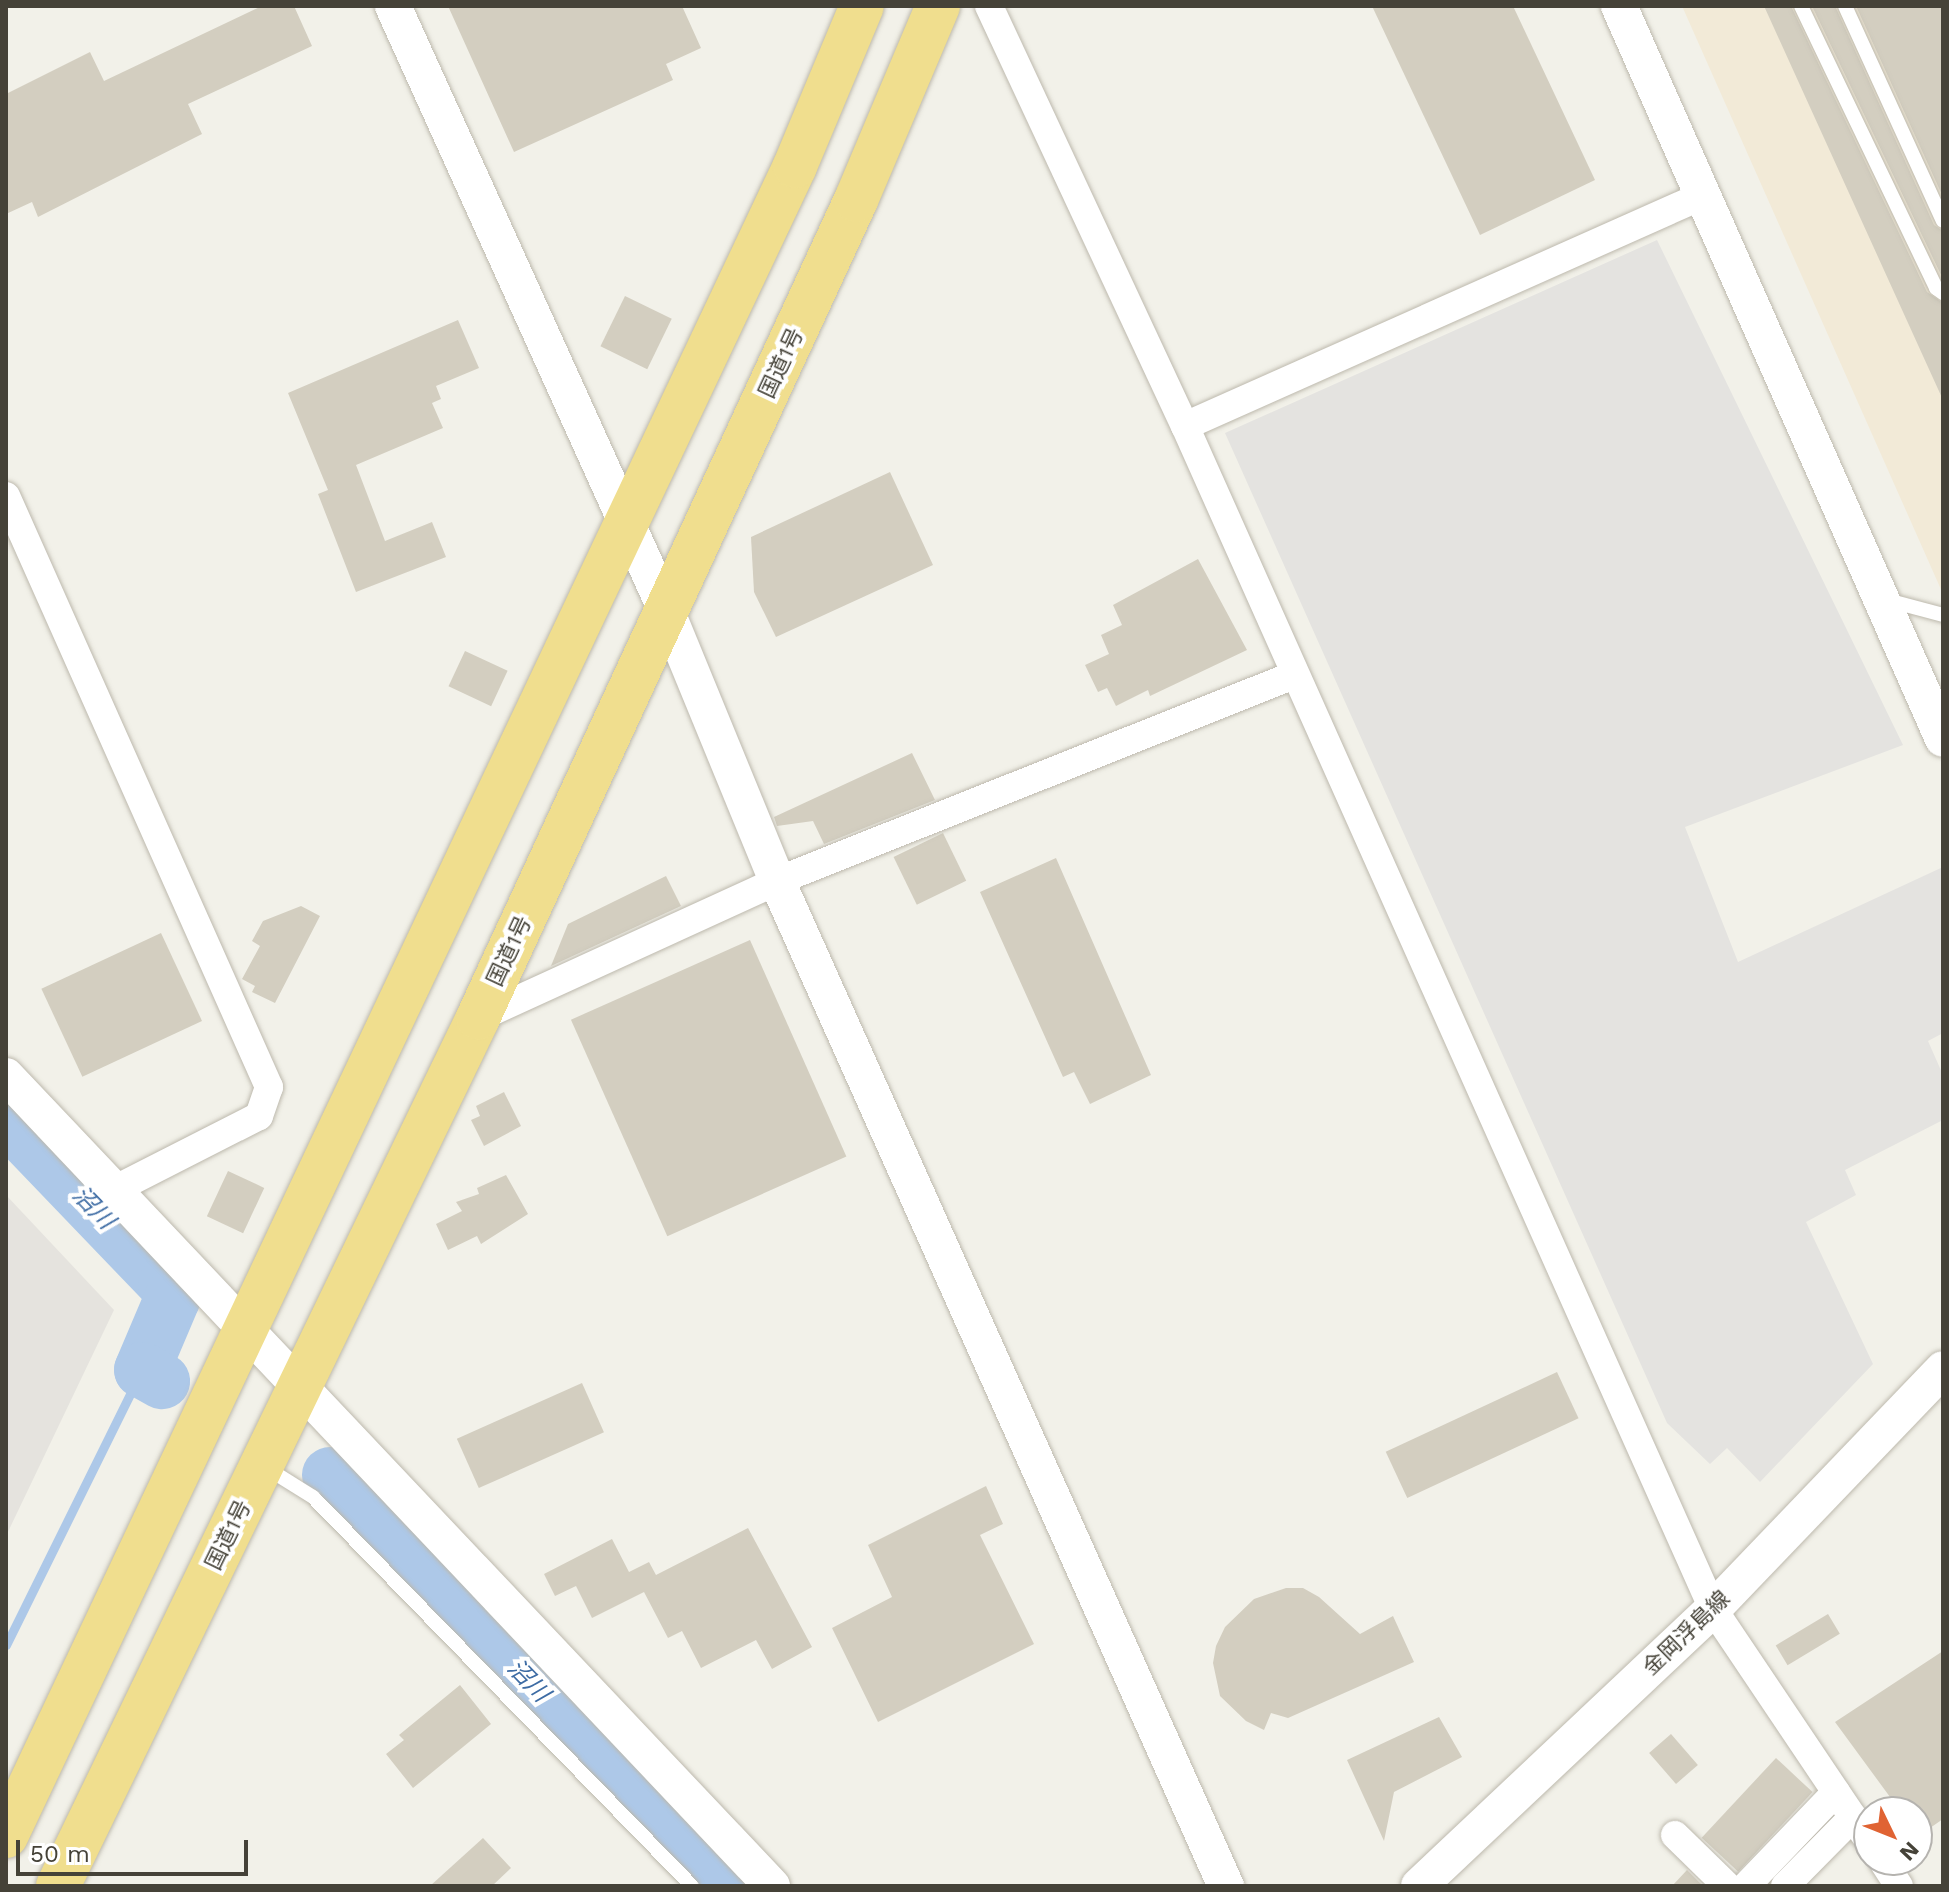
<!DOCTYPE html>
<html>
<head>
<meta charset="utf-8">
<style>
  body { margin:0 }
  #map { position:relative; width:1949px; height:1892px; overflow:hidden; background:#f2f1e9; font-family:"Work Sans","Noto Sans JP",sans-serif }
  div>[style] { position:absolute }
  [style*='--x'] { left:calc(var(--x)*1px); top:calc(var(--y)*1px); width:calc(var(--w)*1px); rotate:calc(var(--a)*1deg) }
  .commercial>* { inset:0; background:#f2ead7 }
  .industrial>* { inset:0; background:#e5e3de }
  .parking>* { inset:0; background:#e4e3e0 }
  .stream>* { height:9px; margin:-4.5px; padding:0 4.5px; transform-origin:4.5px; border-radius:4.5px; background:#adc8e8 }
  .river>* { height:56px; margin:-28px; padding:0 28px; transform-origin:28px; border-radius:28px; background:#adc8e8 }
  .building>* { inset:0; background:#d3cec0; transform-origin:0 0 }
  .roads { filter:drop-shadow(0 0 2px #bdb9ad) drop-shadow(0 0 2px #bdb9ad) }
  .service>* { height:14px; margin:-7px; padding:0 7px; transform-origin:7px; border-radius:7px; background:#fff }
  .minor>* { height:28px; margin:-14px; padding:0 14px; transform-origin:14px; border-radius:14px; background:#fff }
  .tertiary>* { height:36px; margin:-18px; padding:0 18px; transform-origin:18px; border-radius:18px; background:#fff }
  .trunk>* { height:44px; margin:-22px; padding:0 22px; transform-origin:22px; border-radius:22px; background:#f0de8e }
  span { translate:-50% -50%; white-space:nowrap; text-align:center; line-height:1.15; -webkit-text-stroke:8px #fff; paint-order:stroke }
  .street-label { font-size:22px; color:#454238 }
  .water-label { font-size:24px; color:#3e6ca4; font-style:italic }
  .frame { position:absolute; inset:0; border:8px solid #454238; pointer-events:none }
  .north { position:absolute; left:1853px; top:1796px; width:80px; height:80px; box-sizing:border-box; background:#fff; border:2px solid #b5b3af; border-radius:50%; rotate:133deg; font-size:22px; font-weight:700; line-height:32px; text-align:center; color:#454238 }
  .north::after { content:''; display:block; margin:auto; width:28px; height:36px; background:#e06333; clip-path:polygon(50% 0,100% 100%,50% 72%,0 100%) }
  .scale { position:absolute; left:16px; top:1840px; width:232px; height:36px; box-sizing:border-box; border:4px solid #454238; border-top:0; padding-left:10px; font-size:24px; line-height:28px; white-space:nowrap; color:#454238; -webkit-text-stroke:6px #fff; paint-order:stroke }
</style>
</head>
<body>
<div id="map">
  <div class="commercial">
    <i style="clip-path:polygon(1682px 6px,1943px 6px,1943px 594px)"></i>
  </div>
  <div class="industrial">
    <i style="clip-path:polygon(6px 1195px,114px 1310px,6px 1536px)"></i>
  </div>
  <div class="parking">
    <i style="clip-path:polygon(1657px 240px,1903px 745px,1685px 827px,1738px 962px,1943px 867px,1943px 1033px,1928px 1041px,1943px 1075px,1943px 1120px,1845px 1170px,1856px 1195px,1806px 1222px,1873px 1364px,1760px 1482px,1727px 1448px,1710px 1464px,1667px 1423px,1225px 433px)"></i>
  </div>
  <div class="stream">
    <i style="--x:6;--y:1645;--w:307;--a:-63.7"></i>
  </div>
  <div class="river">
    <i style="--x:6;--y:1117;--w:231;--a:46.2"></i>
    <i style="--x:166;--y:1284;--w:15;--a:62"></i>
    <i style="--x:173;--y:1297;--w:79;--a:113"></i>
    <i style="--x:142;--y:1370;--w:23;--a:29"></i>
    <i style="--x:330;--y:1475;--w:571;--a:46.06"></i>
  </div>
  <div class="building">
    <i style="clip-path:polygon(262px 6px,294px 6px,312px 46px,188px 104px,202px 134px,38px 217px,32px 202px,6px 214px,6px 94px,90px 52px,104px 81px)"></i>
    <i style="clip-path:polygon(448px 6px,682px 6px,701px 48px,666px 64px,673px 80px,514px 152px)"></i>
    <i style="clip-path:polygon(1372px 6px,1513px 6px,1595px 180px,1480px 235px)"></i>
    <i style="clip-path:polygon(1764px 6px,1791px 6px,1927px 292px,1943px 303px,1943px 400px)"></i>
    <i style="clip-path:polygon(1812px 6px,1835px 6px,1934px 225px,1943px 231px,1943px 279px)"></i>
    <i style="clip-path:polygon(1856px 6px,1943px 6px,1943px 197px)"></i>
    <i style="left:625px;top:296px;width:52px;height:56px;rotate:26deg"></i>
    <i style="clip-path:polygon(458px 320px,479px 368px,436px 386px,441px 399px,432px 403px,443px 428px,356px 465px,385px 541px,432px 522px,446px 557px,356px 592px,318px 494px,328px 490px,288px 393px)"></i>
    <i style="clip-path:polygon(890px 472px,933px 565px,776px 637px,754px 592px,751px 537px)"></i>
    <i style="clip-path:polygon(1198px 559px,1247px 650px,1150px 696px,1148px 690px,1116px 706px,1107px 688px,1098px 692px,1085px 665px,1109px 654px,1101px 635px,1122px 625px,1113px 605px)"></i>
    <i style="left:465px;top:651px;width:47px;height:39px;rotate:25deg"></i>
    <i style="clip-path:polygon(912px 753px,935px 800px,824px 844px,813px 821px,777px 826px,774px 817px)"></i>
    <i style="left:943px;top:833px;width:53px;height:55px;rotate:64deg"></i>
    <i style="clip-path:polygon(1056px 858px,1151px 1075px,1090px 1104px,1074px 1072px,1063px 1077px,980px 892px)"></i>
    <i style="clip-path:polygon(666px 876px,681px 906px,551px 966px,568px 924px)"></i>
    <i style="clip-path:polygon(301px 906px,320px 916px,275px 1003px,252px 992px,255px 986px,242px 979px,260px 946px,252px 941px,263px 921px)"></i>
    <i style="left:161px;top:933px;width:97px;height:132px;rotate:65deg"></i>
    <i style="left:750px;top:940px;width:237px;height:196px;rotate:66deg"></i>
    <i style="clip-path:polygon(504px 1092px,521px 1126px,484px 1146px,471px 1120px,480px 1116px,476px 1106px)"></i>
    <i style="left:228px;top:1171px;width:40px;height:50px;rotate:25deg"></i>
    <i style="clip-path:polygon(506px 1175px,528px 1214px,481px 1244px,477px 1236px,448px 1250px,436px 1224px,462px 1211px,456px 1202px,479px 1194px,477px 1188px)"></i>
    <i style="left:1557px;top:1372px;width:51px;height:189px;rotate:65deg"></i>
    <i style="left:582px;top:1383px;width:54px;height:137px;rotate:66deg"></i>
    <i style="clip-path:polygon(986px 1486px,1003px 1524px,980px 1535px,1034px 1644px,878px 1722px,832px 1628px,892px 1597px,868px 1545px)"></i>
    <i style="clip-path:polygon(748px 1528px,812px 1647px,772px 1669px,756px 1640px,701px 1668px,682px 1631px,668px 1638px,644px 1592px,592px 1618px,576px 1586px,555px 1596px,544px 1574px,612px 1539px,629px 1572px,649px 1562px,656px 1575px)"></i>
    <i style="clip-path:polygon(1286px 1588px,1303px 1588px,1319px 1597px,1360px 1634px,1393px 1616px,1414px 1662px,1288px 1718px,1271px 1713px,1264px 1730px,1246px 1721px,1220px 1696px,1213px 1663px,1216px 1646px,1225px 1627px,1254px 1599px)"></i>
    <i style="left:1828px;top:1614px;width:23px;height:61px;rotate:59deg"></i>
    <i style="clip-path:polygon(1943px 1651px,1943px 1819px,1917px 1837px,1917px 1812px,1901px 1812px,1835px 1722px)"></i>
    <i style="clip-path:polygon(460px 1685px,491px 1724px,413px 1788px,386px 1754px,404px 1740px,399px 1735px)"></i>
    <i style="clip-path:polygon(1439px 1717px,1462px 1757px,1394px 1792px,1384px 1841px,1347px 1760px)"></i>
    <i style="left:1671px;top:1734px;width:41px;height:29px;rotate:49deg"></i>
    <i style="left:1776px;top:1758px;width:50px;height:109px;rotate:43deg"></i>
    <i style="clip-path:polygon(483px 1838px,511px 1868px,492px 1886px,430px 1886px)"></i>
    <i style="clip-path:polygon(1687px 1870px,1703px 1886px,1672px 1886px)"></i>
  </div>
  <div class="roads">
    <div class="service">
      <i style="--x:1801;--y:6;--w:313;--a:64.4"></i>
      <i style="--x:1936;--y:288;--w:9;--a:36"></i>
      <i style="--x:1845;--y:6;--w:236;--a:65.5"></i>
      <i style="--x:1887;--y:600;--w:58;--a:15"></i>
      <i style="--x:265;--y:1467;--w:57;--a:32"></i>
      <i style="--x:313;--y:1497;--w:543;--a:45.75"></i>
    </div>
    <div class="minor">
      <i style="--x:989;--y:6;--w:463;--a:65"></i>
      <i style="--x:1185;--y:426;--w:1295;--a:65.95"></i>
      <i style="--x:1713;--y:1609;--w:280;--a:56.1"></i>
      <i style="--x:1185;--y:426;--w:570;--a:-24"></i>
      <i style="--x:6;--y:496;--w:647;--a:66.01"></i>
      <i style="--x:269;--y:1087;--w:31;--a:109"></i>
      <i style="--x:259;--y:1116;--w:163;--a:153"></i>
      <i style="--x:478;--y:1018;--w:329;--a:-24.6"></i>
      <i style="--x:777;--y:881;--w:557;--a:-21.72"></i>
      <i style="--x:1675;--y:1835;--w:73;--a:44.4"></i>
      <i style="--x:1882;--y:1860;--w:31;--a:57"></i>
      <i style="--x:1746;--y:1886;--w:130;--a:-46.2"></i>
      <i style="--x:1785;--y:1886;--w:97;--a:-45.4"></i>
    </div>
    <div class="tertiary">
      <i style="--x:393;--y:6;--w:663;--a:65.68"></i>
      <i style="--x:666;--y:610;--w:293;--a:67.7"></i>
      <i style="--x:777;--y:881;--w:1101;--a:65.93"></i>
      <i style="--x:1619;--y:6;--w:801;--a:66.15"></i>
      <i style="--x:6;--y:1076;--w:1115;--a:46.6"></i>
      <i style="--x:1419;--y:1886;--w:404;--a:-43.3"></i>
      <i style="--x:1713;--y:1609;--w:332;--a:-46.2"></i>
    </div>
    <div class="trunk">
      <i style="--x:6;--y:1836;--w:1847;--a:-64.71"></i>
      <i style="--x:795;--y:166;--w:173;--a:-67.3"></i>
      <i style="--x:58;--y:1886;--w:964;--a:-64.18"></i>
      <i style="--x:478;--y:1018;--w:901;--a:-65.2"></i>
      <i style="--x:856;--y:200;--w:211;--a:-67.1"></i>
    </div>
  </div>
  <div class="street-label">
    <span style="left:781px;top:363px;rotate:-65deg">国道1号</span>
    <span style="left:509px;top:951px;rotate:-65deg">国道1号</span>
    <span style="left:228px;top:1535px;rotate:-64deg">国道1号</span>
    <span style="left:1686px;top:1633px;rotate:-44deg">金岡浮島線</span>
  </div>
  <div class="water-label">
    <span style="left:93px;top:1208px;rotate:46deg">沼川</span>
    <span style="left:528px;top:1681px;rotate:46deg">沼川</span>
  </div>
  <div class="frame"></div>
  <div class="north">N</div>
  <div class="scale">50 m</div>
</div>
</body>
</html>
